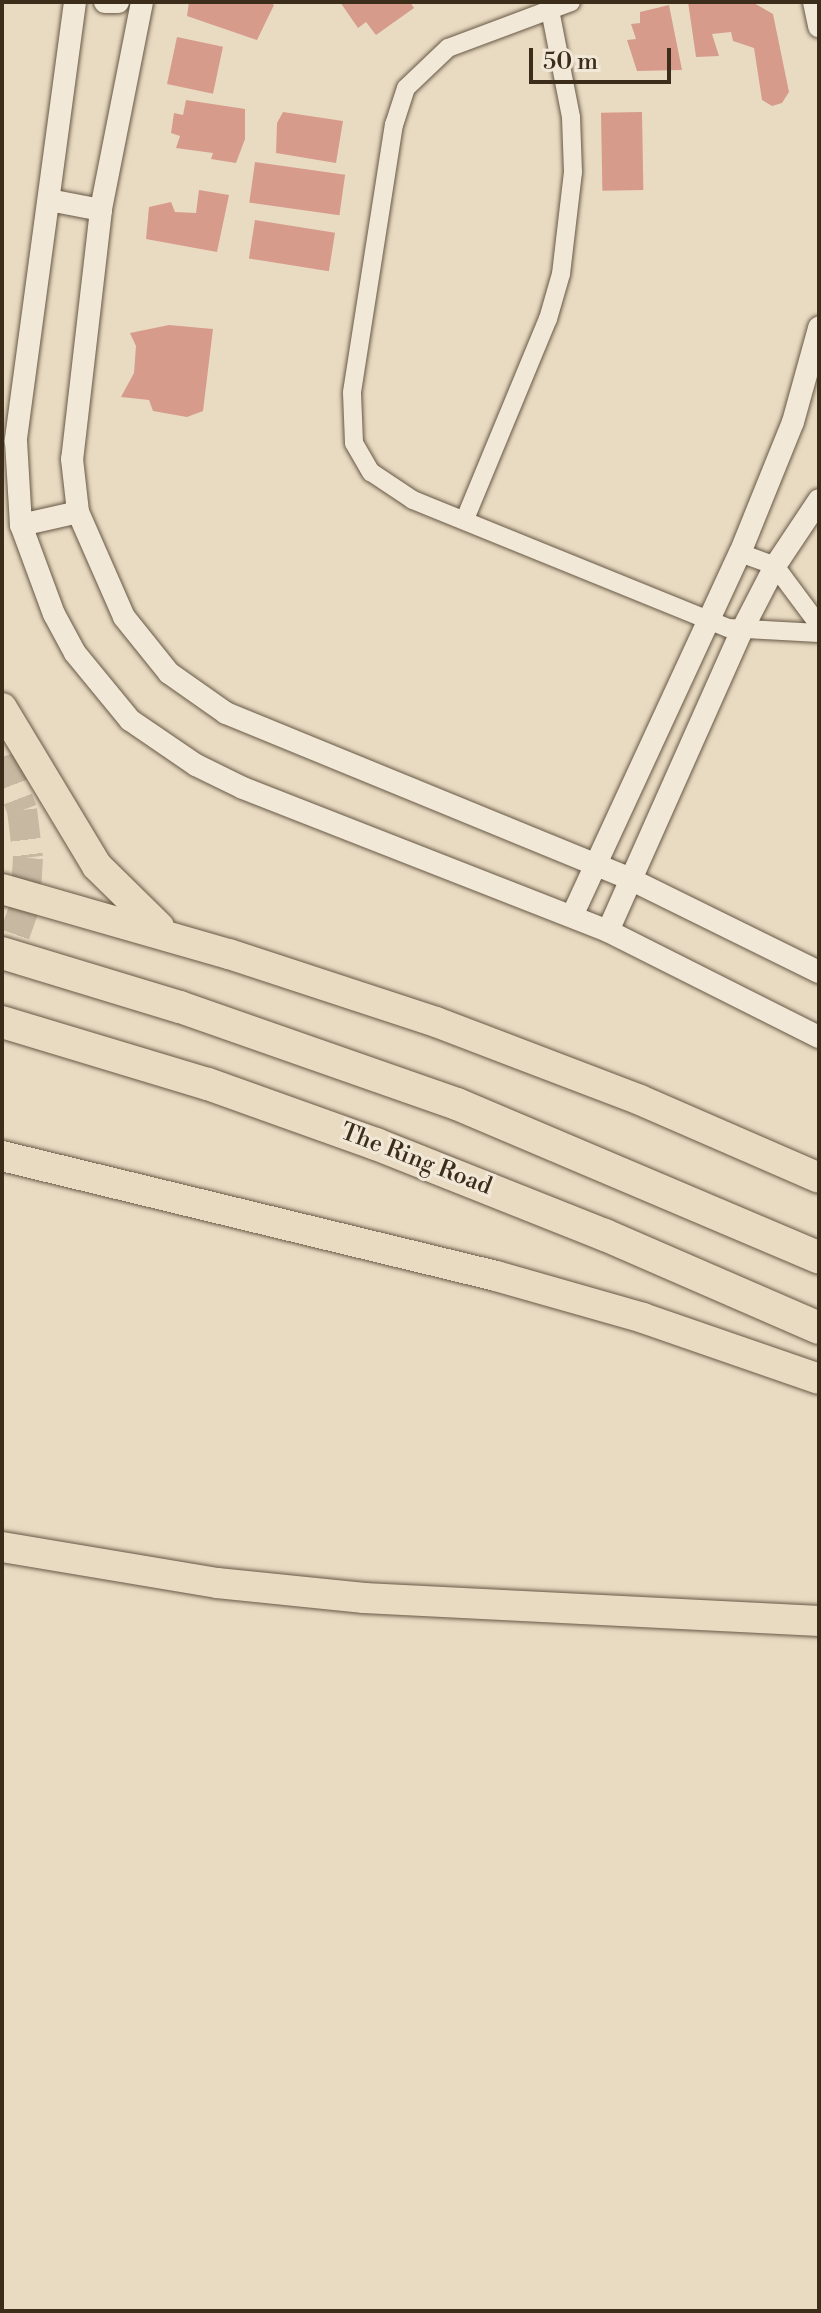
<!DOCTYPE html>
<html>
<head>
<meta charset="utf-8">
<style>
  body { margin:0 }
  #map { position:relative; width:821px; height:2313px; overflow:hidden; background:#e9dbc2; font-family:"Libre Bodoni",serif }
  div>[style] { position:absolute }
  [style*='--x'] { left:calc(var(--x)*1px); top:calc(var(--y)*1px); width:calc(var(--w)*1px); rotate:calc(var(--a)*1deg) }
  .building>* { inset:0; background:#d79b8c; transform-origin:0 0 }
  .trunk-tunnel>* { height:30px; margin-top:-15px; transform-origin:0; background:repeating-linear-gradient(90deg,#c6b8a1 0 30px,transparent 0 45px) }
  .roads { filter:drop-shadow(0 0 2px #675845) drop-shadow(0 0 2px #675845) }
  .minor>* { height:18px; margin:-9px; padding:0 9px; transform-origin:9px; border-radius:9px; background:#f1e8d7 }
  .tertiary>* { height:22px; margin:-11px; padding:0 11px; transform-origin:11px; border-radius:11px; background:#f1e8d7 }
  .trunk>* { height:30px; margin:-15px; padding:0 15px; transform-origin:15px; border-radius:15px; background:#e9dbc2 }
  .motorway>* { height:32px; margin:-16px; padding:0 16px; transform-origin:16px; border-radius:16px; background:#e9dbc2 }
  span { translate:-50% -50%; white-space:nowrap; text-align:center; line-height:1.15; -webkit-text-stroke:6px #f1e8d7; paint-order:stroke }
  .street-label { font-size:24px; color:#3c2d1b }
  .frame { position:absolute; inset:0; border:4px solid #3c2d1b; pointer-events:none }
  .scale { position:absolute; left:529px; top:48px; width:142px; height:36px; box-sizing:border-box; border:4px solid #3c2d1b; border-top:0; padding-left:10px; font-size:24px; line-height:28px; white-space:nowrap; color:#3c2d1b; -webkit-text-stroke:6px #f1e8d7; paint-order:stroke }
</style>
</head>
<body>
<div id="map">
  <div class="building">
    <i style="clip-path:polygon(189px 2px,269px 2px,274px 5px,257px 40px,187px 16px)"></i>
    <i style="clip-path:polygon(340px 2px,410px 2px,414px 8px,376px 35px,366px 22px,358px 28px)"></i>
    <i style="clip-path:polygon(688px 2px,752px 2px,773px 14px,789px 92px,782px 103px,772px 106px,762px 100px,754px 48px,733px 41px,731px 32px,712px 34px,719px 56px,696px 57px)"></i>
    <i style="clip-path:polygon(669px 5px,682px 70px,637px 71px,627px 40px,636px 39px,631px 24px,640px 23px,640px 12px)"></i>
    <i style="left:177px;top:37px;width:47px;height:48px;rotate:12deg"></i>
    <i style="clip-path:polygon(186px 100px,245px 109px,245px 139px,236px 163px,211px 159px,213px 153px,176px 148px,180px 136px,171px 133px,174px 113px,183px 115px)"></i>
    <i style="clip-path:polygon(283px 112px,343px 121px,336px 163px,276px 153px,277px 123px)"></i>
    <i style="left:642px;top:112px;width:78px;height:41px;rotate:89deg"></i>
    <i style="left:255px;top:162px;width:91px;height:41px;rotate:8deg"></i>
    <i style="clip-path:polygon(199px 190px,229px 195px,217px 252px,146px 239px,149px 207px,171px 202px,175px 212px,196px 213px)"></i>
    <i style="left:255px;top:220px;width:81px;height:39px;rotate:9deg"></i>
    <i style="clip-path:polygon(169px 325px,213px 329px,203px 411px,187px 417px,153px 411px,149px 400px,121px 397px,134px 373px,136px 346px,130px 333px)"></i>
  </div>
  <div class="trunk-tunnel">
    <i style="--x:2;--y:757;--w:57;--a:69.3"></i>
    <i style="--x:22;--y:810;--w:48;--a:82.9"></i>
    <i style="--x:28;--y:858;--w:48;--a:93.6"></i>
    <i style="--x:25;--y:906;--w:68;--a:109.8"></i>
  </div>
  <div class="roads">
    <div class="minor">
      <i style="--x:571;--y:2;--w:131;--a:159.5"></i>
      <i style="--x:448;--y:48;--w:58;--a:136.4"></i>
      <i style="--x:406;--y:88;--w:38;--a:108"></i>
      <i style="--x:394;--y:124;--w:272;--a:98.9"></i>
      <i style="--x:352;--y:393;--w:50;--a:87.7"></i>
      <i style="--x:354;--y:443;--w:34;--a:60"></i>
      <i style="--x:371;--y:472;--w:50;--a:33.7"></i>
      <i style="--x:413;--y:500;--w:340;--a:22.1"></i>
      <i style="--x:728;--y:628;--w:91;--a:3.1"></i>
      <i style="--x:465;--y:519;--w:217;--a:-67.5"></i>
      <i style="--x:548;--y:319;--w:47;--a:-73.9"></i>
      <i style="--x:561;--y:274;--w:103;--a:-83.3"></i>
      <i style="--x:573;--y:172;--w:55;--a:-92.1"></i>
      <i style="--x:571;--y:117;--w:109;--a:-101.1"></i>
      <i style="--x:740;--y:553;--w:37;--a:20"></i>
      <i style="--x:775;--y:566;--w:74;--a:53.3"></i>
    </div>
    <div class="tertiary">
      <i style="--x:75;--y:2;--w:443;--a:97.7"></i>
      <i style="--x:16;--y:441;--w:84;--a:86.6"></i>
      <i style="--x:21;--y:525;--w:95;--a:69.7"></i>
      <i style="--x:54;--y:614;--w:44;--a:61.7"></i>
      <i style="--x:75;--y:653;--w:87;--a:50.6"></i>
      <i style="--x:130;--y:720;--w:80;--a:34.3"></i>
      <i style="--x:196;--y:765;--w:52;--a:26.1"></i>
      <i style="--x:243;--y:788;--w:392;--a:21.4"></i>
      <i style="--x:608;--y:931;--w:236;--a:26.7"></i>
      <i style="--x:105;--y:2;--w:13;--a:0"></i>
      <i style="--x:142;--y:2;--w:212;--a:101.2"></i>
      <i style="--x:101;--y:210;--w:251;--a:96.6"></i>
      <i style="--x:72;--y:459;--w:53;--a:83.5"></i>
      <i style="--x:78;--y:512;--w:115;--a:66.3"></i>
      <i style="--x:124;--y:617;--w:72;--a:51.2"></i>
      <i style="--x:169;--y:673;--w:70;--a:35.1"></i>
      <i style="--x:226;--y:713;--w:437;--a:22.3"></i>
      <i style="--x:630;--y:879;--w:211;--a:26.2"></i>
      <i style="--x:814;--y:2;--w:25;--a:78"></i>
      <i style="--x:49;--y:200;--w:53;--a:10.9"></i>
      <i style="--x:21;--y:525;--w:58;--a:-12.8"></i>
      <i style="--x:572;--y:916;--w:400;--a:-65.2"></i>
      <i style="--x:740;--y:553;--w:141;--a:-68"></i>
      <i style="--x:793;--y:422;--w:98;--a:-74.5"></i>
      <i style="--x:608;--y:931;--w:327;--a:-66"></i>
      <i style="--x:741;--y:632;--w:74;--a:-62.7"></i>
      <i style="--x:775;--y:566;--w:79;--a:-56.3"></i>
    </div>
    <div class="trunk">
      <i style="--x:2;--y:708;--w:184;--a:59"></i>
      <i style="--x:97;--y:866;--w:87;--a:44.5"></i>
      <i style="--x:2;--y:889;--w:236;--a:16"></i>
      <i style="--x:229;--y:954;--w:218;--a:18.2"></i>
      <i style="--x:436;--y:1022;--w:218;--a:20.9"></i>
      <i style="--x:640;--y:1100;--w:195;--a:23.5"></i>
      <i style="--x:2;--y:1156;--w:508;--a:13.65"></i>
      <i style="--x:496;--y:1276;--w:153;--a:15.9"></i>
      <i style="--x:643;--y:1318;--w:186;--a:19.1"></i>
      <i style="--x:2;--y:1547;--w:218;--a:9.5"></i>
      <i style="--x:217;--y:1583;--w:148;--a:5.8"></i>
      <i style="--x:364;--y:1598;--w:456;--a:2.9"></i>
    </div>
    <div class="motorway">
      <i style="--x:2;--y:953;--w:186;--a:16.9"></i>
      <i style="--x:180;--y:1007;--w:293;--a:19.3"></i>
      <i style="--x:457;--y:1104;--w:393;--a:23"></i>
      <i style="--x:2;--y:1022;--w:215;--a:16.8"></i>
      <i style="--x:208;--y:1084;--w:178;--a:19.7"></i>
      <i style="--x:376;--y:1144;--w:246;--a:21.7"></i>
      <i style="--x:605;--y:1235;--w:233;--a:23.5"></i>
    </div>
  </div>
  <div class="street-label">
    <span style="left:416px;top:1160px;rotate:21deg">The Ring Road</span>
  </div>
  <div class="frame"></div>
  <div class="scale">50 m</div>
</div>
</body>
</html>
